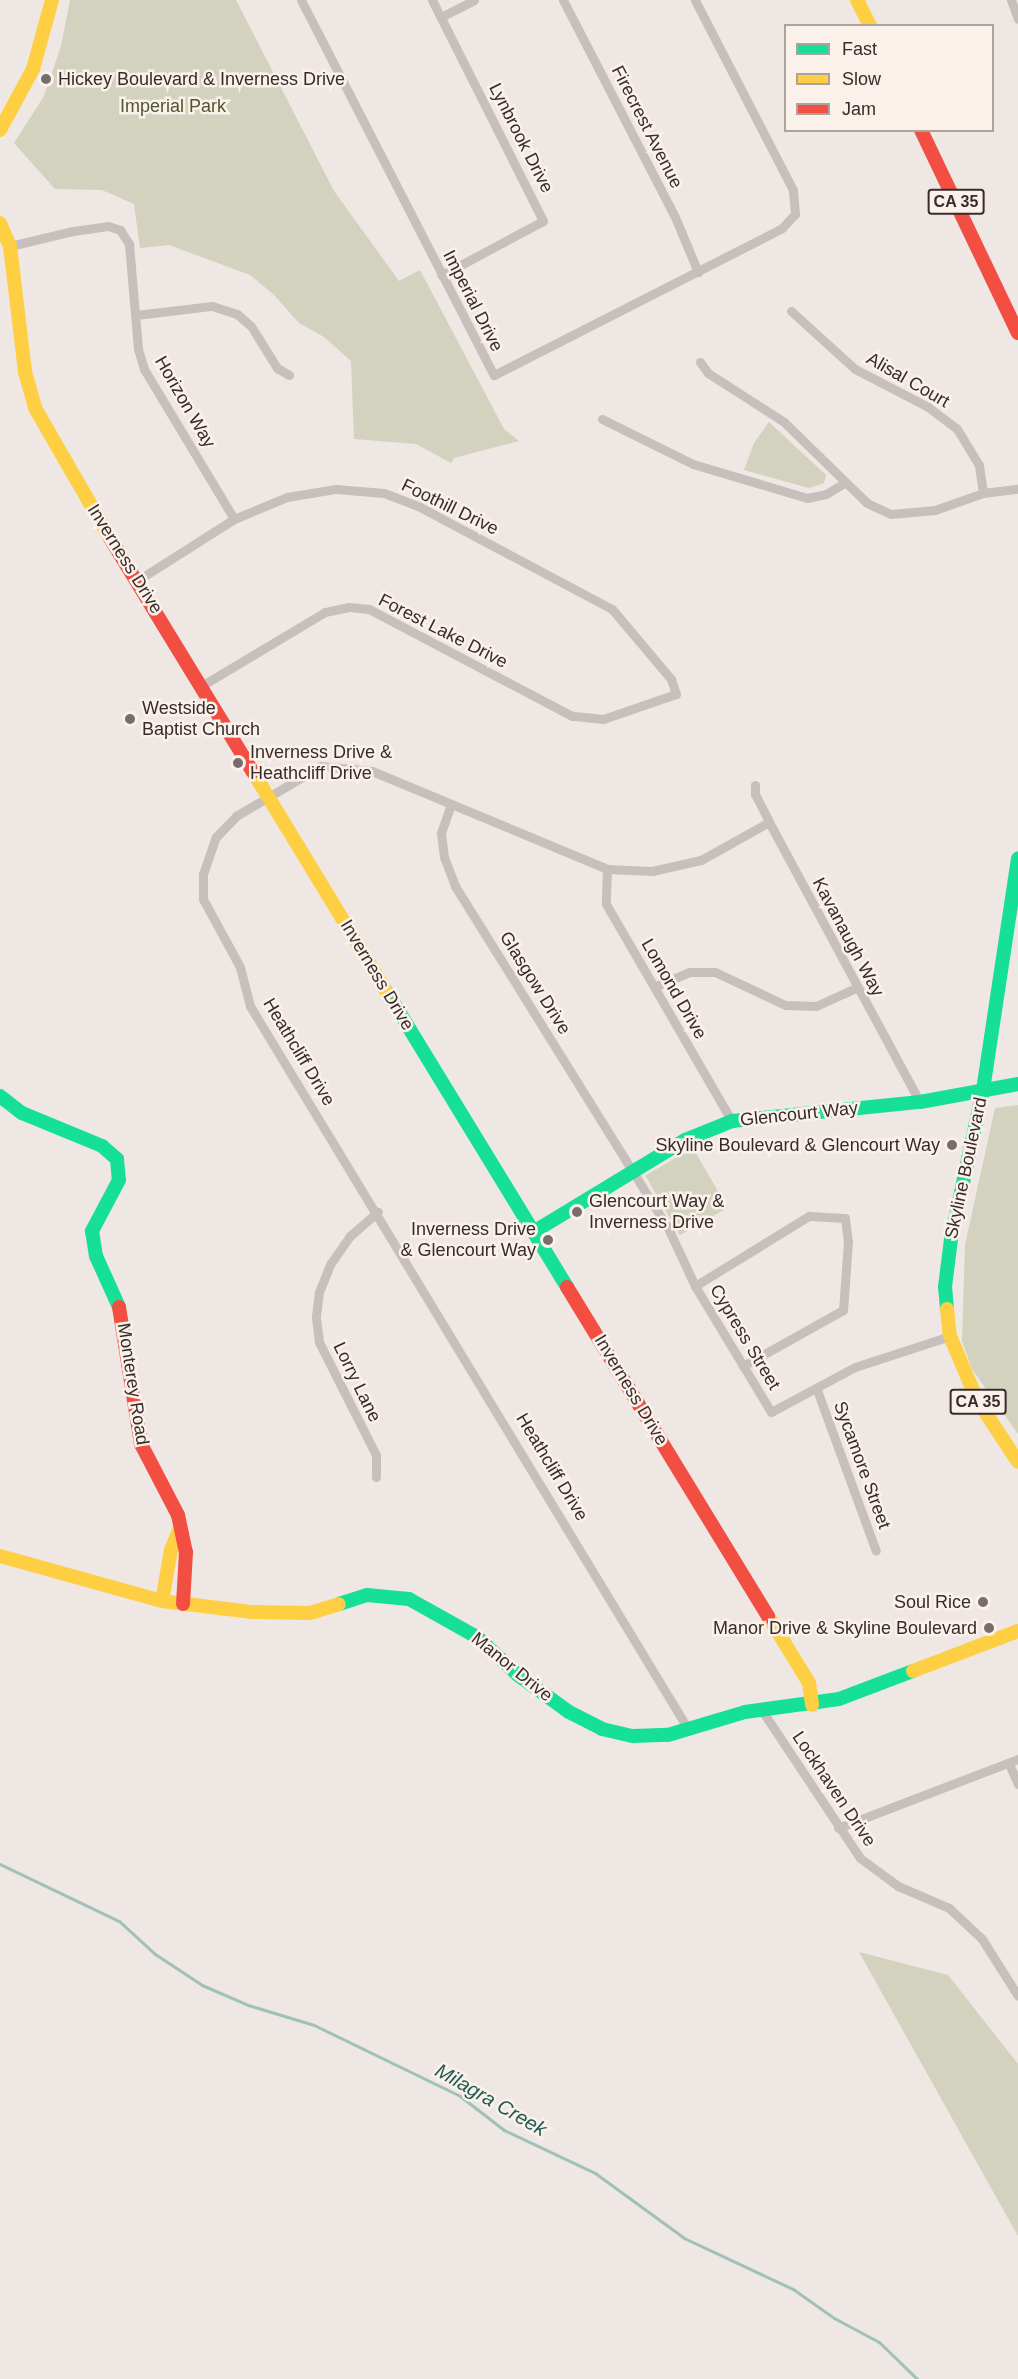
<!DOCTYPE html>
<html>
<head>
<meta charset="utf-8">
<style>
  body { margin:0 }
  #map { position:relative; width:1018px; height:2379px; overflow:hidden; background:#eee7e3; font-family:Helvetica,sans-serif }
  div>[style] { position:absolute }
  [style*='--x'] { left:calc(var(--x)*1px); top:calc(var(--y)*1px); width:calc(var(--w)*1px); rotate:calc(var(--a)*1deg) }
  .green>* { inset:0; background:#d2d2be; transform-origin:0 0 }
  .stream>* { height:3px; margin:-1.5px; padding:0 1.5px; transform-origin:1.5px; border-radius:1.5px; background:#a0c0ba }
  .street>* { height:9px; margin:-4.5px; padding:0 4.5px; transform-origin:4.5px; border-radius:4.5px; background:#c7bfbc }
  .fast>* { height:14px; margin:-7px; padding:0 7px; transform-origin:7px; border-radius:7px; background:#16e098 }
  .slow>* { height:14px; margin:-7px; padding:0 7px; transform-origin:7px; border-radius:7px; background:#ffcf43 }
  .jam>* { height:14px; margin:-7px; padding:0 7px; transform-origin:7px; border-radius:7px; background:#f24e42 }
  .dots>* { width:16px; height:16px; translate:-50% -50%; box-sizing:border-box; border:3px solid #faf1eb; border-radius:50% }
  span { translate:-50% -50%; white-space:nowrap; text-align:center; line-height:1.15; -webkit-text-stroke:5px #faf1eb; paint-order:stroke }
  .shield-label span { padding:2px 4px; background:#faf1eb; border:2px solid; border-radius:4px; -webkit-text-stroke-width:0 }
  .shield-label { font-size:16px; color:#382c2a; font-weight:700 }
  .poi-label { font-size:18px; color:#382c2a }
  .left { translate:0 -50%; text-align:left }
  .right { translate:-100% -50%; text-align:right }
  .park-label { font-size:18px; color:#4e562e }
  .street-label { font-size:18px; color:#382c2a }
  .water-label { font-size:20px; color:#205953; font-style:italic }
  .legend { position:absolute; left:784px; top:24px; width:210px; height:108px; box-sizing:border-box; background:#faf1eb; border:2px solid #aca29e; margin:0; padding:8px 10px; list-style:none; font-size:18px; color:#382c2a }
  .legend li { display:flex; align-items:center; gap:12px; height:30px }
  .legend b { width:30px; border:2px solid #aca29e }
</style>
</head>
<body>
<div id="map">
  <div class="green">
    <i style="clip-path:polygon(70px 0,236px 0,334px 191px,399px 281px,420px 270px,504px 429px,519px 441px,454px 458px,451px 463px,416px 444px,354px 439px,351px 361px,324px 337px,299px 323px,273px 294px,250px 275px,169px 245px,140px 248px,134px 204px,102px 190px,55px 189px,14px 143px,44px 96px,61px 46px)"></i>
    <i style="clip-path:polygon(769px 422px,826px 475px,824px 483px,809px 488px,744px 470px,754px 443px)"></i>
    <i style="clip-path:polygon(1018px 1105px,1018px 1434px,972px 1369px,962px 1341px,965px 1245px,995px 1108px)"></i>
    <i style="left:693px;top:1148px;width:69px;height:55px;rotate:60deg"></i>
    <i style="clip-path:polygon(859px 1952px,948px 1975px,1018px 2064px,1018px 2236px)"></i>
  </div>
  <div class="stream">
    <i style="--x:0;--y:1864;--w:132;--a:25.6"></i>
    <i style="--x:119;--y:1921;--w:49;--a:42.5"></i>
    <i style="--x:155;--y:1954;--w:56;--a:33.4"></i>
    <i style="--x:202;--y:1985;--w:50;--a:23.5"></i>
    <i style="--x:248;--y:2005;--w:69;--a:16.9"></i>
    <i style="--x:314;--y:2025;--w:162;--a:25.9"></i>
    <i style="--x:460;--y:2096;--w:56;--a:37.7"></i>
    <i style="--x:504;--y:2130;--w:101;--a:25.3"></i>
    <i style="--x:595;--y:2173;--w:110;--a:36.1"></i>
    <i style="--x:684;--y:2238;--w:120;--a:25.1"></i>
    <i style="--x:793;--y:2289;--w:50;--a:35.3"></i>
    <i style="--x:834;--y:2318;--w:51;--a:28.1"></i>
    <i style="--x:879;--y:2342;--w:53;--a:44.2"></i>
  </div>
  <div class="street">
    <i style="--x:301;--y:0;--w:422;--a:62.8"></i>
    <i style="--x:494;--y:375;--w:323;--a:-27"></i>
    <i style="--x:782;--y:228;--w:19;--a:-47"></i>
    <i style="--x:795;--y:214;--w:24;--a:-95"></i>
    <i style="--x:793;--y:190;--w:214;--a:-117.3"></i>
    <i style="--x:432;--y:0;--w:247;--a:63.3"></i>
    <i style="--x:543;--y:221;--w:115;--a:151.9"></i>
    <i style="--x:563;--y:0;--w:244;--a:62.7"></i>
    <i style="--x:675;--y:217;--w:60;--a:67.3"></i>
    <i style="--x:1011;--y:0;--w:20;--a:70"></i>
    <i style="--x:441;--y:17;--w:37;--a:-27"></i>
    <i style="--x:10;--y:246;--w:65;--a:-13.4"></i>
    <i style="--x:73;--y:231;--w:35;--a:-8"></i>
    <i style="--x:108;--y:226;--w:13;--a:18"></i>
    <i style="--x:120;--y:230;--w:17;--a:57"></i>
    <i style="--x:129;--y:244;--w:105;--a:85.1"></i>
    <i style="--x:138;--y:349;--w:21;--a:73"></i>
    <i style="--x:144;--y:369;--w:175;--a:59"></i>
    <i style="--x:791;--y:311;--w:86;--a:42.2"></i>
    <i style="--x:855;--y:369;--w:82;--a:27.5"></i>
    <i style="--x:928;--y:407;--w:36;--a:37"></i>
    <i style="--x:957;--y:429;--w:42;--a:58.6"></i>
    <i style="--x:979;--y:465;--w:28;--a:82"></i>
    <i style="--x:136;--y:315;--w:77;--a:-6.8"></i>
    <i style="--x:212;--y:306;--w:26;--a:18"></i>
    <i style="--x:237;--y:314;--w:18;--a:41"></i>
    <i style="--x:251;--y:326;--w:49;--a:58.2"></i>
    <i style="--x:277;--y:368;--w:14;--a:30"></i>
    <i style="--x:700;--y:362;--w:14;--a:54"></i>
    <i style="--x:708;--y:373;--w:90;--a:32.8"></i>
    <i style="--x:784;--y:422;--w:116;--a:44.3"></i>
    <i style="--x:867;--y:503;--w:26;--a:25"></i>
    <i style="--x:891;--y:514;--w:44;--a:-5.2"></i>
    <i style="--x:935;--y:510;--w:51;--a:-19.5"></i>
    <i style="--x:983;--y:493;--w:35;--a:-7"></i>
    <i style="--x:602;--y:419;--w:102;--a:26.3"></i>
    <i style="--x:693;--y:464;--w:119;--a:16.6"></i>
    <i style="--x:807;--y:498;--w:19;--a:-12"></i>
    <i style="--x:826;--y:494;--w:21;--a:-31"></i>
    <i style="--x:138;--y:580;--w:114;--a:-32.4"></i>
    <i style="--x:234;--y:519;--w:57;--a:-22.5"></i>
    <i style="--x:287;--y:497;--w:50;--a:-9.3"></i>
    <i style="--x:336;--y:489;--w:48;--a:4.8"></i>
    <i style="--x:384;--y:493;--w:39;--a:21"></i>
    <i style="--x:420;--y:507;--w:217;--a:28"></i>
    <i style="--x:612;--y:609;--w:92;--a:49.9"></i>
    <i style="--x:671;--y:679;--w:16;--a:72"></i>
    <i style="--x:676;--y:694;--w:77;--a:161.1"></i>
    <i style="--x:603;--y:719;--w:31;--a:-174"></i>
    <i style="--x:572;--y:716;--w:229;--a:-152.2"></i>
    <i style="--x:369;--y:609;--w:20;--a:-174"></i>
    <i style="--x:349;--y:607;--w:25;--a:168"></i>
    <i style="--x:325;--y:612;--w:142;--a:149.1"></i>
    <i style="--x:755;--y:785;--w:9;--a:90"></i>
    <i style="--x:755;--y:794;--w:31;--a:63"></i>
    <i style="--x:769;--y:822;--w:318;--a:61.7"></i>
    <i style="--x:451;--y:804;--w:31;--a:109"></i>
    <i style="--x:441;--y:833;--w:24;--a:83"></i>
    <i style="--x:444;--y:857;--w:31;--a:69"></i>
    <i style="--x:455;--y:886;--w:403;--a:58.1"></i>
    <i style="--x:668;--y:1228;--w:64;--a:65"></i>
    <i style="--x:695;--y:1286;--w:147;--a:58.9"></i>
    <i style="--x:771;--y:1412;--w:95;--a:-28.2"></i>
    <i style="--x:855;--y:1367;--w:100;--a:-18.1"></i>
    <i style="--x:607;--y:869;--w:35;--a:92"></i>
    <i style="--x:606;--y:904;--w:251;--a:59.9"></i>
    <i style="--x:654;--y:987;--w:39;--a:-23"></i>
    <i style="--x:690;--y:972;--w:25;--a:0"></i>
    <i style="--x:715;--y:972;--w:77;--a:25.2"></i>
    <i style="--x:785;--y:1005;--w:31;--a:2"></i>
    <i style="--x:816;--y:1006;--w:44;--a:-24.2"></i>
    <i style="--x:695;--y:1286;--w:134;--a:-31.6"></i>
    <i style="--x:809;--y:1216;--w:36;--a:3"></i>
    <i style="--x:845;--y:1218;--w:23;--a:83"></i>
    <i style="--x:848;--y:1241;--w:69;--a:94.1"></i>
    <i style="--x:843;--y:1310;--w:115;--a:150.8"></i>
    <i style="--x:817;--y:1390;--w:171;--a:69.9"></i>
    <i style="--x:376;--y:1477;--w:22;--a:-90"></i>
    <i style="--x:376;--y:1455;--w:127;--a:-116.8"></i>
    <i style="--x:319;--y:1342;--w:26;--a:-97"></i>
    <i style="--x:316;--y:1316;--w:24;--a:-83"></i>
    <i style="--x:319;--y:1292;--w:31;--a:-68"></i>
    <i style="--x:331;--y:1263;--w:33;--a:-55"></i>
    <i style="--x:350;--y:1236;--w:37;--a:-41"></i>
    <i style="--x:761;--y:1709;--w:179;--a:56.4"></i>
    <i style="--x:860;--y:1858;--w:47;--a:36.4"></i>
    <i style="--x:898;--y:1886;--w:56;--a:23.3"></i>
    <i style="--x:949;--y:1908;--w:45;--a:43.2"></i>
    <i style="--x:982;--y:1939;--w:67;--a:57.7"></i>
    <i style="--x:688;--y:1729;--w:845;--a:-121.21"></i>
    <i style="--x:250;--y:1006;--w:40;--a:-104.4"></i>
    <i style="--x:240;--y:967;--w:77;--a:-118.6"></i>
    <i style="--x:203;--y:899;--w:25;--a:-90"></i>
    <i style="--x:203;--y:874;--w:39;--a:-71"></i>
    <i style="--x:216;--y:837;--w:29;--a:-46"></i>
    <i style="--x:236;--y:816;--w:99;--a:-30.5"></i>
    <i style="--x:321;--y:766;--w:51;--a:5.6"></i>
    <i style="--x:372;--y:771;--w:255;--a:22.6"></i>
    <i style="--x:607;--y:869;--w:45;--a:2.5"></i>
    <i style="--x:652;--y:871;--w:50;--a:-12.7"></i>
    <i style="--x:701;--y:860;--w:78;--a:-29.2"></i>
    <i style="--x:1009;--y:1764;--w:22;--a:66"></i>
    <i style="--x:838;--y:1828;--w:193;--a:-21"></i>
  </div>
  <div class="fast">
    <i style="--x:387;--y:992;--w:346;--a:58.6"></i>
    <i style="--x:0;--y:1096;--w:28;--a:38"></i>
    <i style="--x:22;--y:1113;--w:87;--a:22.4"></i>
    <i style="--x:102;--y:1146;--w:20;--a:41"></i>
    <i style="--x:117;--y:1159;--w:21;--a:85"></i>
    <i style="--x:119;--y:1180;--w:58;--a:117.9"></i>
    <i style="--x:92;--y:1231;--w:25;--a:81"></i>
    <i style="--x:96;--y:1256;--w:56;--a:65.7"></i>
    <i style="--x:535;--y:1231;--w:175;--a:-31.2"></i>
    <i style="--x:685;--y:1140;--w:51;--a:-22"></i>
    <i style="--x:732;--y:1121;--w:189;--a:-5.8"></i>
    <i style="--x:920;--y:1102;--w:100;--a:-10.4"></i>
    <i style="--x:947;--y:1309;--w:22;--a:-95"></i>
    <i style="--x:945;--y:1287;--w:48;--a:-82.9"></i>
    <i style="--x:951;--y:1239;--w:152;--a:-77.9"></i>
    <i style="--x:983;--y:1090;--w:234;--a:-81.4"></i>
    <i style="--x:339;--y:1604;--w:29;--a:-18"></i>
    <i style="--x:367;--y:1595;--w:42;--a:5.4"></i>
    <i style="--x:409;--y:1599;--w:78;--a:29.2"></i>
    <i style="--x:477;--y:1637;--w:56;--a:42.8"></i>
    <i style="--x:518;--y:1675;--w:63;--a:36"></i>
    <i style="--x:569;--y:1712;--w:37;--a:27"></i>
    <i style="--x:602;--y:1729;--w:32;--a:13"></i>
    <i style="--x:633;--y:1736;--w:35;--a:-2"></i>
    <i style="--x:668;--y:1735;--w:80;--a:-16.6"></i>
    <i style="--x:745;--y:1712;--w:95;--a:-7.9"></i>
    <i style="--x:839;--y:1699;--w:79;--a:-20.7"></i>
  </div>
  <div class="slow">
    <i style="--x:857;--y:0;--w:29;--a:63"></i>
    <i style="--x:0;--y:130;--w:69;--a:-61.6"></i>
    <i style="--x:33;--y:69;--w:72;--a:-74.6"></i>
    <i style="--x:0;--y:223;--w:25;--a:67"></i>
    <i style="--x:10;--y:246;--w:127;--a:83.2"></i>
    <i style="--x:25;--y:372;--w:37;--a:74"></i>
    <i style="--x:35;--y:408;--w:150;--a:60"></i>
    <i style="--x:253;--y:772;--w:258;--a:58.7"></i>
    <i style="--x:947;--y:1309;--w:27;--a:84"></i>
    <i style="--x:950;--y:1336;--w:69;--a:67.1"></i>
    <i style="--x:977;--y:1400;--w:74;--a:56.5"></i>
    <i style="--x:0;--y:1556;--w:168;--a:15.5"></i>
    <i style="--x:162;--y:1601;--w:91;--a:7"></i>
    <i style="--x:252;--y:1612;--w:58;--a:1"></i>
    <i style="--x:310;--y:1613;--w:30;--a:-17"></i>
    <i style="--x:162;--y:1601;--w:52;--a:-80"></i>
    <i style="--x:171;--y:1550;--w:22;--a:-68"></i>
    <i style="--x:768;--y:1616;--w:79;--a:58.5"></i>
    <i style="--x:809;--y:1683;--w:22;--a:82"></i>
    <i style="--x:913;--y:1671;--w:112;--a:-20.9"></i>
  </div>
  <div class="jam">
    <i style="--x:921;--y:130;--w:225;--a:64.5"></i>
    <i style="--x:110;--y:538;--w:274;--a:58.6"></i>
    <i style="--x:567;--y:1287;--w:386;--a:58.6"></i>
    <i style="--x:119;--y:1307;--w:139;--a:80.9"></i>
    <i style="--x:141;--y:1444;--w:80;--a:62.5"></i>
    <i style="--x:178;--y:1515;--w:38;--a:78"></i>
    <i style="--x:186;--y:1552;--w:52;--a:93.3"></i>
  </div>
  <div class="dots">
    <i style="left:46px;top:79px;background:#786d6b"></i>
    <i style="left:130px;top:719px;background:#786d6b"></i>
    <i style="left:238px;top:763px;background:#786d6b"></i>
    <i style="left:952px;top:1145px;background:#786d6b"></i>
    <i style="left:577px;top:1212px;background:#786d6b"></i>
    <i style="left:548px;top:1240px;background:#786d6b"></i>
    <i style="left:983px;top:1602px;background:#786d6b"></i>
    <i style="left:989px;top:1628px;background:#786d6b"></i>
  </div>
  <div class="shield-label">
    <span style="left:956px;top:202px">CA 35</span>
    <span style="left:978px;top:1402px">CA 35</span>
  </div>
  <div class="poi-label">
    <span class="left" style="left:58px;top:79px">Hickey Boulevard &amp; Inverness Drive</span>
    <span class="left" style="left:142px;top:719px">Westside<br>Baptist Church</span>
    <span class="left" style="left:250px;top:763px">Inverness Drive &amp;<br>Heathcliff Drive</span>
    <span class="right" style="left:940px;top:1145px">Skyline Boulevard &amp; Glencourt Way</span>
    <span class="left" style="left:589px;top:1212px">Glencourt Way &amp;<br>Inverness Drive</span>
    <span class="right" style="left:536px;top:1240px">Inverness Drive<br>&amp; Glencourt Way</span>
    <span class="right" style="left:971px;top:1602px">Soul Rice</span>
    <span class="right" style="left:977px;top:1628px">Manor Drive &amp; Skyline Boulevard</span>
  </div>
  <div class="park-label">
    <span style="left:173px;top:106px">Imperial Park</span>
  </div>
  <div class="street-label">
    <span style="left:647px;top:127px;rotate:63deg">Firecrest Avenue</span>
    <span style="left:521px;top:138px;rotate:63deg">Lynbrook Drive</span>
    <span style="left:473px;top:301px;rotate:63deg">Imperial Drive</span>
    <span style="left:908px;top:380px;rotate:30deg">Alisal Court</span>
    <span style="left:185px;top:402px;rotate:60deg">Horizon Way</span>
    <span style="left:450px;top:507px;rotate:26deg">Foothill Drive</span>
    <span style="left:125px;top:559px;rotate:58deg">Inverness Drive</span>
    <span style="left:443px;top:631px;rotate:27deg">Forest Lake Drive</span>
    <span style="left:848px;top:937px;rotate:62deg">Kavanaugh Way</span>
    <span style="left:377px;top:975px;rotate:59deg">Inverness Drive</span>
    <span style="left:535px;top:983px;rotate:58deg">Glasgow Drive</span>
    <span style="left:674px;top:989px;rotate:60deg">Lomond Drive</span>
    <span style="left:299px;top:1052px;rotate:59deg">Heathcliff Drive</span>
    <span style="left:799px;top:1114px;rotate:-6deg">Glencourt Way</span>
    <span style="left:966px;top:1168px;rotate:-78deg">Skyline Boulevard</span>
    <span style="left:745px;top:1337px;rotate:59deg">Cypress Street</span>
    <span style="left:357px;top:1382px;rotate:64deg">Lorry Lane</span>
    <span style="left:133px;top:1384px;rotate:81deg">Monterey Road</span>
    <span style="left:631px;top:1390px;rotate:59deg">Inverness Drive</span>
    <span style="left:862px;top:1465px;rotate:70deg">Sycamore Street</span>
    <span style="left:552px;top:1467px;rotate:59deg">Heathcliff Drive</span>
    <span style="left:512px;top:1667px;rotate:39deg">Manor Drive</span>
    <span style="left:834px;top:1789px;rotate:56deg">Lockhaven Drive</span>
  </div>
  <div class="water-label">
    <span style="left:491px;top:2100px;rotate:30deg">Milagra Creek</span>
  </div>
  <ul class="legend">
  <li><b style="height:8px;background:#16e098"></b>Fast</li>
  <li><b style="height:8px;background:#ffcf43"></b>Slow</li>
  <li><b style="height:8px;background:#f24e42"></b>Jam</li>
  </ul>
</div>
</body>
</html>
